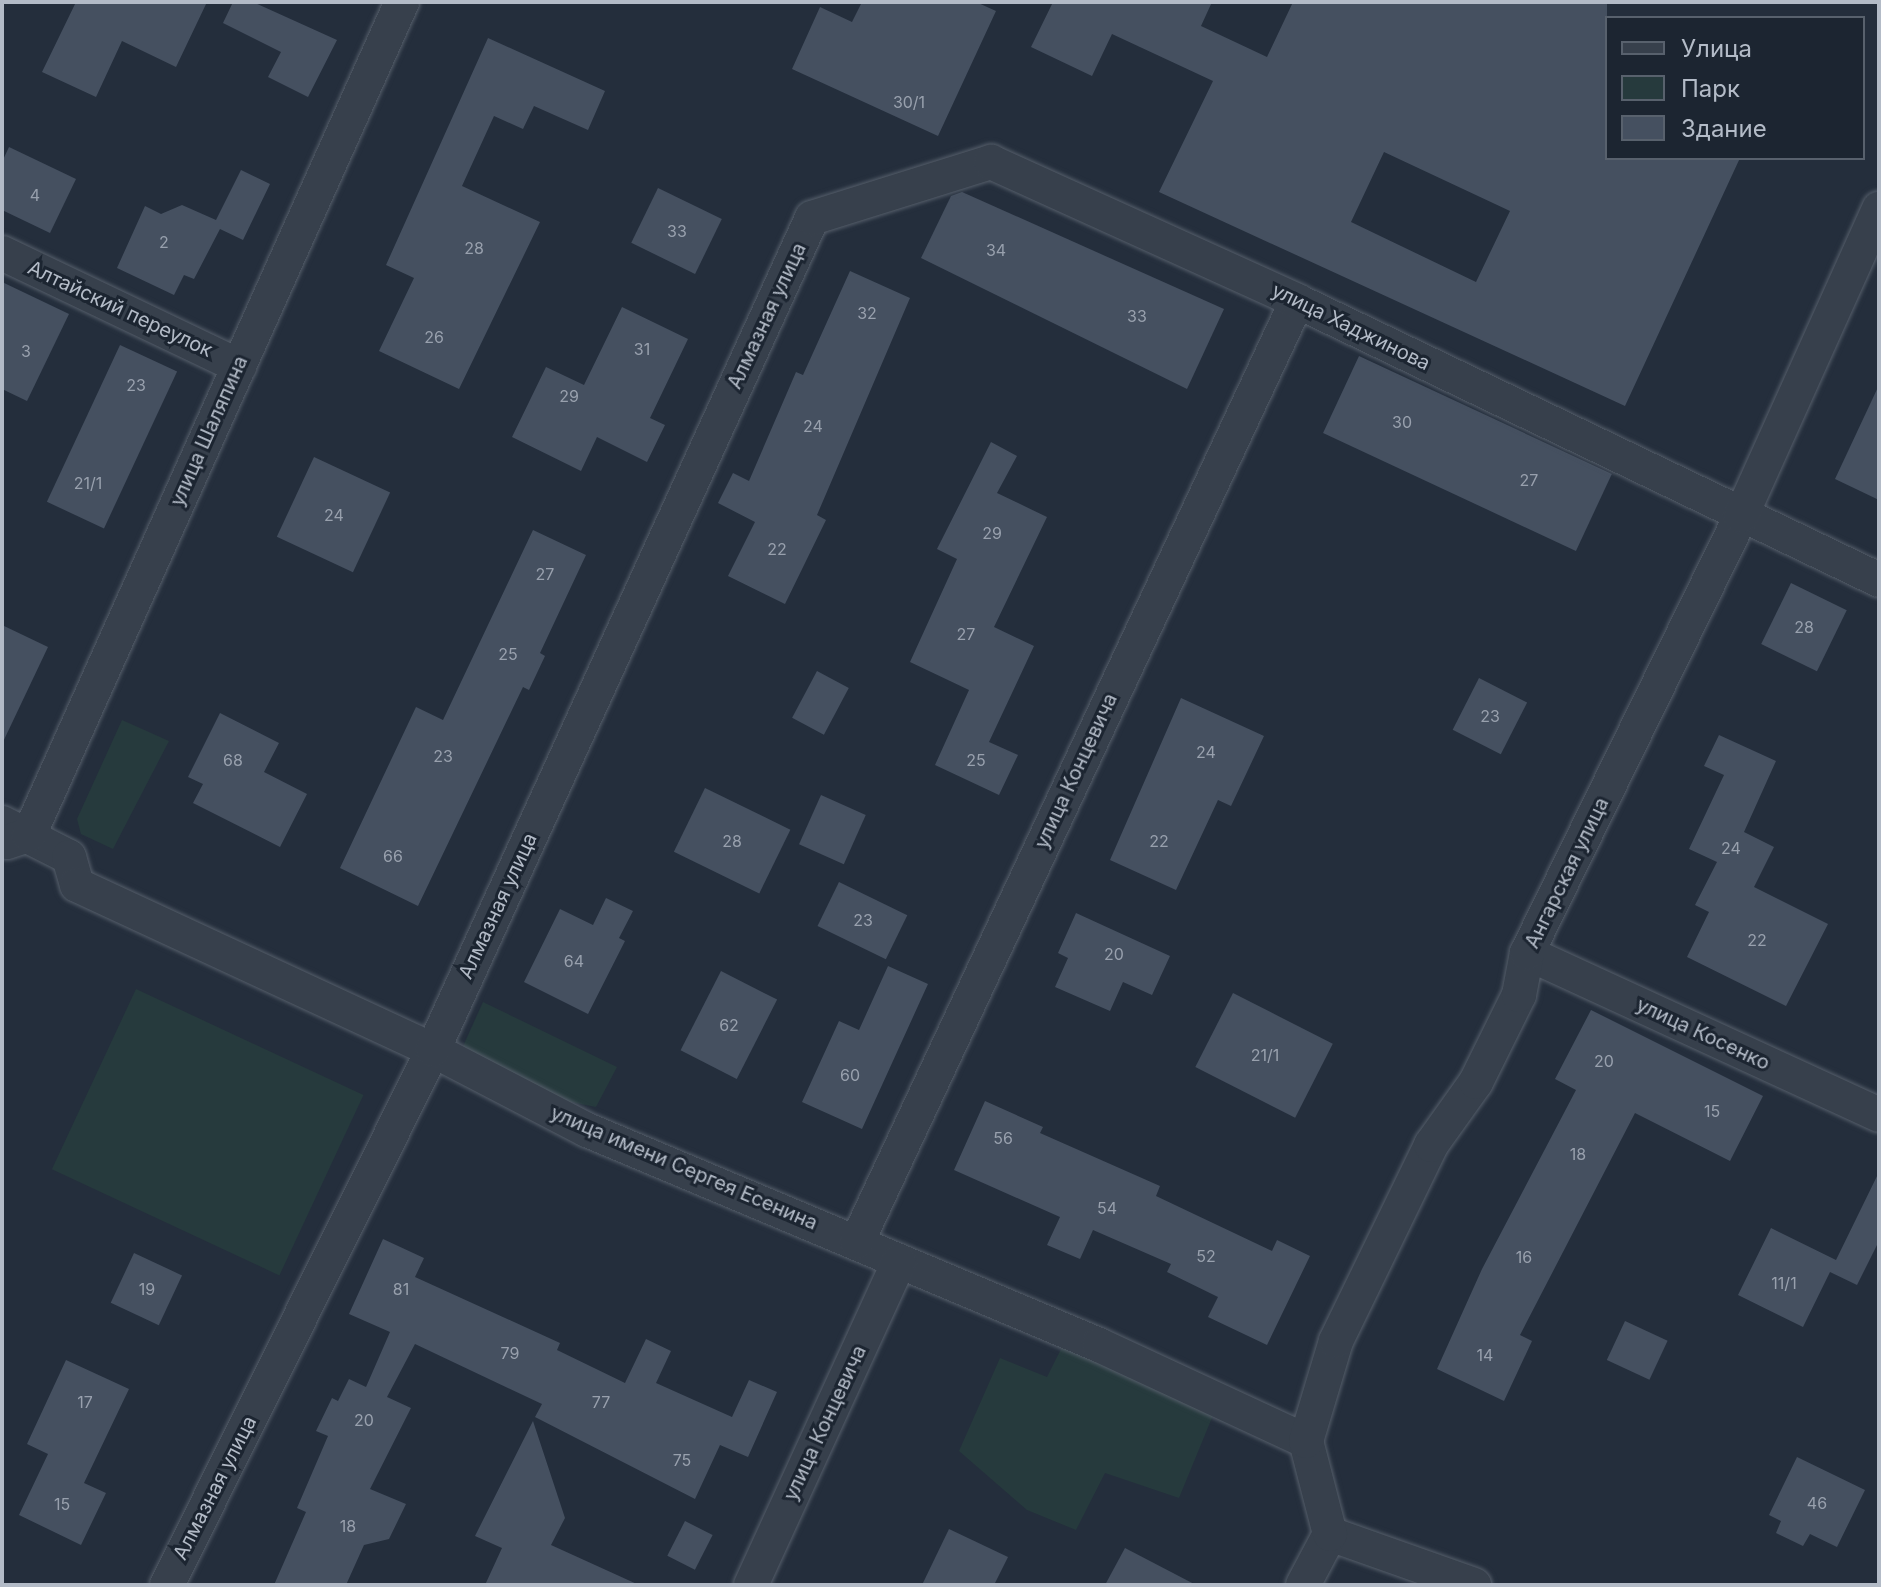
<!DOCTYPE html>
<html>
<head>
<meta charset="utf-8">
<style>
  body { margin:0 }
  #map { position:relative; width:1881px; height:1587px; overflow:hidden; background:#242e3c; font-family:Inter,sans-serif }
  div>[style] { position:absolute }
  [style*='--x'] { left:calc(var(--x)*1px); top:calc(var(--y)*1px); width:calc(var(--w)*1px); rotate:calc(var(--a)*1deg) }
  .green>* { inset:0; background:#263a3d; transform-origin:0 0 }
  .building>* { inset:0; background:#455060; transform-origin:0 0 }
  .roads { filter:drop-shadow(0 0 2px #555e6a) drop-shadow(0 0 2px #555e6a) }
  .street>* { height:34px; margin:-17px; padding:0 17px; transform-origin:17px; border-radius:17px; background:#37404c }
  span { translate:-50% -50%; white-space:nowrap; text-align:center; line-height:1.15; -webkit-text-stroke:6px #1c2531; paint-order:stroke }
  .number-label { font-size:16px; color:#98a0ad }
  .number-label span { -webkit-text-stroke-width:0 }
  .street-label { font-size:20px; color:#b3bbc7 }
  .frame { position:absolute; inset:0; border:4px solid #b3bbc7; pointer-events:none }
  .legend { position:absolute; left:1605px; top:16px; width:260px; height:144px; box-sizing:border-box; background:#1c2531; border:2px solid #58616d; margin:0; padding:10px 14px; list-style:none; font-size:24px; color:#b3bbc7 }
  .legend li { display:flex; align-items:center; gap:16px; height:40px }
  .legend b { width:40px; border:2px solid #58616d }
</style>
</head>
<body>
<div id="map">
  <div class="green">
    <i style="clip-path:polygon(122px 720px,169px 741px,113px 849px,81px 834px,77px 819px)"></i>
    <i style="left:136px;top:989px;width:251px;height:199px;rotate:25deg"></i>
    <i style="clip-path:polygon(483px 1002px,617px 1067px,596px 1107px,560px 1100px,460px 1053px)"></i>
    <i style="clip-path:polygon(1065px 1341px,1216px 1408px,1179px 1498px,1105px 1473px,1076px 1530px,1027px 1510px,959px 1451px,1000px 1358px,1047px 1377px)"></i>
  </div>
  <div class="building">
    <i style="clip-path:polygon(76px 2px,207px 2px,176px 67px,122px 41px,96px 97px,42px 72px)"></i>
    <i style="clip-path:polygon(233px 2px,253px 2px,337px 40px,308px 97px,268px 77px,281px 52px,223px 23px)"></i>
    <i style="clip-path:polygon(862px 2px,976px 2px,996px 11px,938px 136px,792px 69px,820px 7px,852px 22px)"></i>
    <i style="clip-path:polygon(evenodd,1053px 2px,1212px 2px,1201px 26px,1267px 57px,1293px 2px,1607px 2px,1607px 158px,1740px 158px,1625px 406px,1159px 192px,1213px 81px,1112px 34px,1092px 76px,1031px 47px,1053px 2px,1384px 152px,1510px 211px,1476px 282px,1351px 222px,1384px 152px)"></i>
    <i style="clip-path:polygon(488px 38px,605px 91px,588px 130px,534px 106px,523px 129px,494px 116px,462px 186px,540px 222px,459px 389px,379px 351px,414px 278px,386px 265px)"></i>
    <i style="clip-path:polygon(9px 147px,76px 179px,50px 233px,2px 210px,2px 162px)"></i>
    <i style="clip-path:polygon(241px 170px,270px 184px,243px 240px,220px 229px,194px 279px,184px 275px,174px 295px,117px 268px,145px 206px,161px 214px,182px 205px,216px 220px)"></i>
    <i style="left:658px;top:188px;width:71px;height:61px;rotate:26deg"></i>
    <i style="clip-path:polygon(962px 192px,1224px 309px,1187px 389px,921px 258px,951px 196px)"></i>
    <i style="clip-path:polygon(850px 271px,910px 298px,817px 515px,826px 520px,785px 604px,728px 576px,755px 522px,718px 503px,733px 473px,749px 481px,796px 372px,803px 375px)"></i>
    <i style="clip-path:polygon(2px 282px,69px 314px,27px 401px,2px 389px)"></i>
    <i style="clip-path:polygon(622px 307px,688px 339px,650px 418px,665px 425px,647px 462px,597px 437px,581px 471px,512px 437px,546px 367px,584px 385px)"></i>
    <i style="left:120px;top:345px;width:63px;height:173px;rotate:25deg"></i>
    <i style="left:1359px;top:356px;width:279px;height:85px;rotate:25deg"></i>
    <i style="clip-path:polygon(1879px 385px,1879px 500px,1835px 479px)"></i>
    <i style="clip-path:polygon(991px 442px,1017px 456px,997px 493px,1047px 517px,994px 627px,1034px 646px,989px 742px,1018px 755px,999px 795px,935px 765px,969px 690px,910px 662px,957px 559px,937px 549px)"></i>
    <i style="left:314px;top:457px;width:84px;height:88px;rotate:25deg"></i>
    <i style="clip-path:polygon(533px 530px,586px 555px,540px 653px,545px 656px,529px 690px,523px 687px,418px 906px,340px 868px,416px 707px,443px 720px)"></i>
    <i style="left:1791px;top:583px;width:62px;height:68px;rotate:26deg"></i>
    <i style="clip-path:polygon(2px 625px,48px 647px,2px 744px)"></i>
    <i style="left:817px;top:671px;width:36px;height:53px;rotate:28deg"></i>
    <i style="left:1479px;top:678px;width:54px;height:58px;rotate:27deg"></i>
    <i style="clip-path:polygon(1181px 698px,1264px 736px,1231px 806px,1218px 800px,1176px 890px,1110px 860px)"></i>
    <i style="clip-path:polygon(220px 713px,279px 743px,264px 772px,307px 794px,280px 847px,193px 803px,203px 784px,188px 777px)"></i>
    <i style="clip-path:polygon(1719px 735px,1776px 761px,1744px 832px,1774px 847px,1754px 887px,1828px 924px,1786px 1006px,1687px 957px,1709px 912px,1695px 905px,1717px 862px,1689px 849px,1724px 775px,1704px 766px)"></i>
    <i style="left:705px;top:788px;width:95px;height:71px;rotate:26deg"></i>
    <i style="left:821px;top:795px;width:49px;height:54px;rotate:24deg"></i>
    <i style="left:839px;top:882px;width:76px;height:49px;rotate:26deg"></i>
    <i style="clip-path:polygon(606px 898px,633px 911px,619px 938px,625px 941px,588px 1014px,524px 982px,560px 909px,593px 925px)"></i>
    <i style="clip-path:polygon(1076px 913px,1170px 956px,1152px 995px,1123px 982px,1110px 1011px,1055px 987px,1068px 958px,1058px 953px)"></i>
    <i style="clip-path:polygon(888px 966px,928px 984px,862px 1129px,802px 1102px,839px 1021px,859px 1030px)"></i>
    <i style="left:721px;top:971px;width:63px;height:89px;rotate:27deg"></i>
    <i style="left:1233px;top:993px;width:112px;height:83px;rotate:27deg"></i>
    <i style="clip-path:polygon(1591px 1010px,1763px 1096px,1730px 1161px,1635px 1113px,1520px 1335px,1532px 1341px,1504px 1401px,1437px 1369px,1482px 1269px,1576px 1090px,1555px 1079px)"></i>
    <i style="clip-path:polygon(985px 1101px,1043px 1127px,1040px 1133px,1160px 1186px,1156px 1196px,1272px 1251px,1277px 1240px,1310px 1256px,1267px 1345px,1208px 1317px,1218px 1297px,1167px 1272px,1171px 1264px,1093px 1230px,1080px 1259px,1047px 1245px,1060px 1217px,954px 1170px)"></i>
    <i style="clip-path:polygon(1879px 1172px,1879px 1241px,1857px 1285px,1830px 1272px,1803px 1327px,1738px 1295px,1771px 1228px,1836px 1260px)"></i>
    <i style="clip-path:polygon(383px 1239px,424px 1258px,415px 1277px,560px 1343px,557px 1350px,625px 1383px,646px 1339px,671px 1351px,656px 1383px,732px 1417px,749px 1380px,777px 1392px,748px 1457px,720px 1445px,695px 1499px,535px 1417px,542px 1404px,415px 1344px,387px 1397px,411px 1408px,370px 1489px,406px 1504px,389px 1539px,364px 1545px,346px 1585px,274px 1585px,306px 1512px,297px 1508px,328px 1436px,316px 1431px,332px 1398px,338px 1401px,349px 1379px,366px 1387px,390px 1332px,349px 1314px)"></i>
    <i style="left:134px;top:1253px;width:53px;height:55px;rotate:25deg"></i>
    <i style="left:1625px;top:1321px;width:47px;height:43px;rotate:25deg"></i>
    <i style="clip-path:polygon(66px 1360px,129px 1389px,84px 1483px,106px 1493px,81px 1545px,19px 1515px,48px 1454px,27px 1444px)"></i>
    <i style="clip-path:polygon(533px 1421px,565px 1518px,551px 1545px,639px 1585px,485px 1585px,502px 1548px,475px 1536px)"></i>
    <i style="clip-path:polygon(1797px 1457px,1865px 1490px,1837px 1547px,1810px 1534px,1803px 1546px,1776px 1533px,1781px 1521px,1769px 1515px)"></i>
    <i style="left:685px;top:1521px;width:31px;height:39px;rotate:27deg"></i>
    <i style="clip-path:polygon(949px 1529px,1008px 1557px,994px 1585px,922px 1585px)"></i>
    <i style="clip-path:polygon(1125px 1548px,1196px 1585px,1105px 1585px)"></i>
  </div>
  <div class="roads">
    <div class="street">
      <i style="--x:2;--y:253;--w:263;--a:25.5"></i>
      <i style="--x:2;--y:823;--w:75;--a:26.9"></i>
      <i style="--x:69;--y:857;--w:29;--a:74"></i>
      <i style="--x:77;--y:885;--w:392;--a:24.9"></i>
      <i style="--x:433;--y:1050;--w:174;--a:27.5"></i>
      <i style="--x:587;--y:1130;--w:555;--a:22.78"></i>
      <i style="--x:1099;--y:1345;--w:228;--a:24.9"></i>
      <i style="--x:7;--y:842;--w:23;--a:-18"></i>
      <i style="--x:29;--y:835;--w:913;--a:-65.88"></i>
      <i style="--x:1527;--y:953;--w:387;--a:24.7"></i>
      <i style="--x:857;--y:1242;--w:1039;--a:-64.94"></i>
      <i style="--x:1330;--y:1534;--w:153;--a:19.5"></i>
      <i style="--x:167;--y:1585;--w:597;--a:-63.56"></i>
      <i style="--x:433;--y:1050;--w:914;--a:-65.51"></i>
      <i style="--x:812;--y:218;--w:188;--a:-17.4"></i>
      <i style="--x:991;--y:162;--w:336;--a:24.4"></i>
      <i style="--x:1297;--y:301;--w:645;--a:25.61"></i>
      <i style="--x:751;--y:1585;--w:356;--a:-65.4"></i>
      <i style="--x:1303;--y:1585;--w:58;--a:-62.1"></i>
      <i style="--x:1330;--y:1534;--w:96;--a:-104.5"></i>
      <i style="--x:1306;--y:1441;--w:104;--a:-73.3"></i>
      <i style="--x:1336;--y:1341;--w:218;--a:-64.1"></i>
      <i style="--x:1431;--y:1145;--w:77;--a:-54.5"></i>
      <i style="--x:1476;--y:1082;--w:97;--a:-63.7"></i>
      <i style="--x:1519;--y:995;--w:43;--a:-79.2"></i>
      <i style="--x:1527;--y:953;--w:487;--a:-63.9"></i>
      <i style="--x:1741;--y:516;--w:337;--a:-65.8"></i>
    </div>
  </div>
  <div class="number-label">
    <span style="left:909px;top:102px">30/1</span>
    <span style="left:35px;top:195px">4</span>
    <span style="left:677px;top:231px">33</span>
    <span style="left:164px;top:242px">2</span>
    <span style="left:474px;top:248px">28</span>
    <span style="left:996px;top:250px">34</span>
    <span style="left:867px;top:313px">32</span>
    <span style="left:1137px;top:316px">33</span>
    <span style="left:434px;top:337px">26</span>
    <span style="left:642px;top:349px">31</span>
    <span style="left:26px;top:351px">3</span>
    <span style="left:136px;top:385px">23</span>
    <span style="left:569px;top:396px">29</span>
    <span style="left:1402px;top:422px">30</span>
    <span style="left:813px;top:426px">24</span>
    <span style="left:1529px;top:480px">27</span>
    <span style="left:88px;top:483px">21/1</span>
    <span style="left:334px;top:515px">24</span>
    <span style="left:992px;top:533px">29</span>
    <span style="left:777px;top:549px">22</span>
    <span style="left:545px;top:574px">27</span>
    <span style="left:1804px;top:627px">28</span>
    <span style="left:966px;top:634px">27</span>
    <span style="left:508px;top:654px">25</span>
    <span style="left:1490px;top:716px">23</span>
    <span style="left:1206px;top:752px">24</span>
    <span style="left:443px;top:756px">23</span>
    <span style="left:233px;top:760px">68</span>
    <span style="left:976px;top:760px">25</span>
    <span style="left:732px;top:841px">28</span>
    <span style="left:1159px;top:841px">22</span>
    <span style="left:1731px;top:848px">24</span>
    <span style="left:393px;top:856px">66</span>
    <span style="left:863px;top:920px">23</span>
    <span style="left:1757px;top:940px">22</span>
    <span style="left:1114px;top:954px">20</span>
    <span style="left:574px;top:961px">64</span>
    <span style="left:729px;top:1025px">62</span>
    <span style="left:1265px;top:1055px">21/1</span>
    <span style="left:1604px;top:1061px">20</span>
    <span style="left:850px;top:1075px">60</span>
    <span style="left:1712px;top:1111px">15</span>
    <span style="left:1003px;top:1138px">56</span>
    <span style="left:1578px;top:1154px">18</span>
    <span style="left:1107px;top:1208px">54</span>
    <span style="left:1206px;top:1256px">52</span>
    <span style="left:1524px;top:1257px">16</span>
    <span style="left:1784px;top:1283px">11/1</span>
    <span style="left:147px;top:1289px">19</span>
    <span style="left:401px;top:1289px">81</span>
    <span style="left:510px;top:1353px">79</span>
    <span style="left:1485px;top:1355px">14</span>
    <span style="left:85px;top:1402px">17</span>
    <span style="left:601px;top:1402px">77</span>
    <span style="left:364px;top:1420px">20</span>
    <span style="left:682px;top:1460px">75</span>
    <span style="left:1817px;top:1503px">46</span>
    <span style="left:62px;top:1504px">15</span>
    <span style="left:348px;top:1526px">18</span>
  </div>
  <div class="street-label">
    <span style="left:120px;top:309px;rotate:25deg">Алтайский переулок</span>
    <span style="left:767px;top:316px;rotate:-65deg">Алмазная улица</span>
    <span style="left:1351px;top:327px;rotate:26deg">улица Хаджинова</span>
    <span style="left:209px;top:431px;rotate:-66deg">улица Шаляпина</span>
    <span style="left:1076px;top:771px;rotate:-65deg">улица Концевича</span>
    <span style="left:1567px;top:873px;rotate:-64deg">Ангарская улица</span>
    <span style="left:498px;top:906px;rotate:-65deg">Алмазная улица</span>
    <span style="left:1703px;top:1034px;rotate:25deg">улица Косенко</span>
    <span style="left:684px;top:1168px;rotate:23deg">улица имени Сергея Есенина</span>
    <span style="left:825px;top:1423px;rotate:-65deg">улица Концевича</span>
    <span style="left:215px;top:1488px;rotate:-63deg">Алмазная улица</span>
  </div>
  <div class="frame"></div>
  <ul class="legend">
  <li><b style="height:10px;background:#37404c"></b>Улица</li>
  <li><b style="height:22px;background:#263a3d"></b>Парк</li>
  <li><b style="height:22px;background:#455060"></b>Здание</li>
  </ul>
</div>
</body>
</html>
